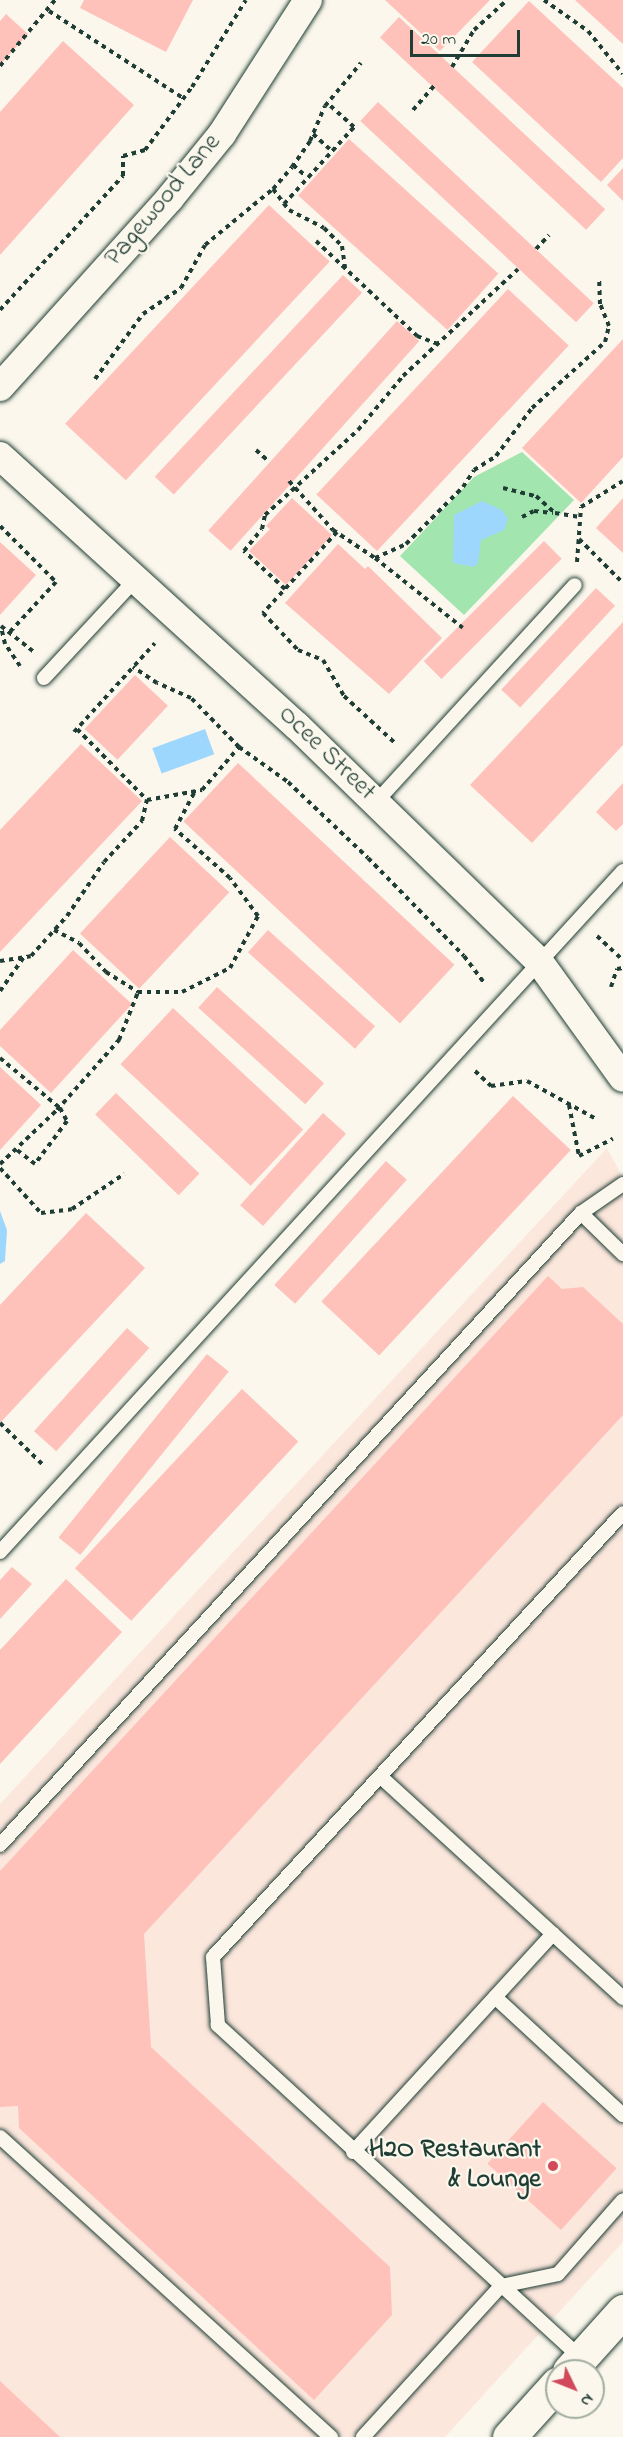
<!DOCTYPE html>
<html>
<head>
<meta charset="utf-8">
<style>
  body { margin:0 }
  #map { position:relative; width:623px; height:2437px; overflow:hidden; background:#fbf7ec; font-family:"Indie Flower",sans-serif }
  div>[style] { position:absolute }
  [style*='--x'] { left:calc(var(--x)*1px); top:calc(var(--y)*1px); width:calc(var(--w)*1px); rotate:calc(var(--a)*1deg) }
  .built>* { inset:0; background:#fce7dd }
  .green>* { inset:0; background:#a3e5ae }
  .water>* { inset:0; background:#9ed7fe; transform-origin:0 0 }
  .building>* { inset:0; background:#fec2bb; transform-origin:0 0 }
  .path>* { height:4px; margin-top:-2px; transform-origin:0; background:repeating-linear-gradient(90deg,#1f3d34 0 4.5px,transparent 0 9px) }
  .roads { filter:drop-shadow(0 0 2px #1f3d34) drop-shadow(0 0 2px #1f3d34) }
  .service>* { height:14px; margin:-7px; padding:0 7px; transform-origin:7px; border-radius:7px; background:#fbf7ec }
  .minor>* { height:28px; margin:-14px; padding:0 14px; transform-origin:14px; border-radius:14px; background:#fbf7ec }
  .secondary>* { height:33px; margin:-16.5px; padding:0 16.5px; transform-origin:16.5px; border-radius:16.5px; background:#fbf7ec }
  .dots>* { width:16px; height:16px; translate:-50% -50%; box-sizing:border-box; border:3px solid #fbf7ec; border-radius:50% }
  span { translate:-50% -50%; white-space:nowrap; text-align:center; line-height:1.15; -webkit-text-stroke:4.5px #fbf7ec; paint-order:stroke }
  .street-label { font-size:26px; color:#1f3d34 }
  .poi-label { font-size:26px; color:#1f3d34; font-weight:700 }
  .right { translate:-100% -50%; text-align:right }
  .north { position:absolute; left:545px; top:2359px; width:60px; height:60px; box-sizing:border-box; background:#fbf7ec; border:2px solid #a3ada2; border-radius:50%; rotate:133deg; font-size:16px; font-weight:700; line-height:24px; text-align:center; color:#1f3d34 }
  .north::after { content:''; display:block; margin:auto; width:21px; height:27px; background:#d1495b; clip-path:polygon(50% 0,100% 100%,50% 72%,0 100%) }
  .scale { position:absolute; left:410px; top:30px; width:110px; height:27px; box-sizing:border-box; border:3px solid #1f3d34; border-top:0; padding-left:8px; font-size:18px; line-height:21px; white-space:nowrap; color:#1f3d34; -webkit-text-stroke:4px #fbf7ec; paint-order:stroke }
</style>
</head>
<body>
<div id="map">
  <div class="built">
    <i style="clip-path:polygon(607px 1148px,623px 1178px,623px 2242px,445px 2437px,0 2437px,0 1804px)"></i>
  </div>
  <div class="green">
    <i style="clip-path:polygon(522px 452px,574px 500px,464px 615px,400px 556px,474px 477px)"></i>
  </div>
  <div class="water">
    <i style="clip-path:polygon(482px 501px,502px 510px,508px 519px,504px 530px,481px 540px,478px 563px,474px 567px,453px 563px,454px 515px)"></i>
    <i style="left:205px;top:729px;width:27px;height:56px;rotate:70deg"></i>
    <i style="clip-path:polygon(0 1211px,7px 1230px,5px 1261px,0 1264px)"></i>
  </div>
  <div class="building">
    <i style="clip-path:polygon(84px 0,193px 0,166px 52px,80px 8px)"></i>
    <i style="clip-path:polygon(385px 0,490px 0,440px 51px)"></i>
    <i style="clip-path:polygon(575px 0,623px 0,623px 44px)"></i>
    <i style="clip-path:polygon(529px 1px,623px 88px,623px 158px,601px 182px,472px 62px)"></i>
    <i style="clip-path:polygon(6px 14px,28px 34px,0 65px,0 21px)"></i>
    <i style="left:399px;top:17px;width:282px;height:28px;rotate:43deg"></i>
    <i style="clip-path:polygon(63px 41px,134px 105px,0 255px,0 112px)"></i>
    <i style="left:378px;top:102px;width:295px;height:26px;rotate:43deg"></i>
    <i style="left:349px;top:139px;width:201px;height:76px;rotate:42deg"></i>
    <i style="clip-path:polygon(623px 168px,623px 201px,607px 185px)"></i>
    <i style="left:269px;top:205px;width:83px;height:299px;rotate:43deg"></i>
    <i style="left:343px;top:275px;width:26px;height:276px;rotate:43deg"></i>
    <i style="left:508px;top:289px;width:83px;height:281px;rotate:43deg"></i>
    <i style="left:397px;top:321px;width:30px;height:282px;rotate:42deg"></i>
    <i style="clip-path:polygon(623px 339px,623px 457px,581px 503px,522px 448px)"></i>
    <i style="clip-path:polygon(292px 498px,332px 535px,286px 585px,249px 551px,270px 529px,266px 526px)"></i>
    <i style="clip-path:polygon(623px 498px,623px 553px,596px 528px)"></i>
    <i style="left:544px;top:541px;width:25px;height:170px;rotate:45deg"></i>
    <i style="clip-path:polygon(0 542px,36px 575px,0 615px)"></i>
    <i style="clip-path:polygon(338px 544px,365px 569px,368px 566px,442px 638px,389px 694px,285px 603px)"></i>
    <i style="left:596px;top:588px;width:26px;height:139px;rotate:43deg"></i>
    <i style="clip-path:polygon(623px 622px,623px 745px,532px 843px,470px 785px)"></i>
    <i style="left:135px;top:675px;width:45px;height:74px;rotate:43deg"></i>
    <i style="clip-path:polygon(81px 744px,142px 801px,0 952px,0 830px)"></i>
    <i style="left:238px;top:763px;width:296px;height:80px;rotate:43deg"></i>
    <i style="clip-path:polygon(623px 783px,623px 824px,616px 831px,596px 812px)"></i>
    <i style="left:170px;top:837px;width:81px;height:132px;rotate:43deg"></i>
    <i style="left:268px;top:930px;width:144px;height:30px;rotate:42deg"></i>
    <i style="clip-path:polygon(73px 950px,132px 1004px,51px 1093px,0 1046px,0 1030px)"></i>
    <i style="left:217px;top:987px;width:144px;height:28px;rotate:42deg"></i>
    <i style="left:173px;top:1008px;width:178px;height:77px;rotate:43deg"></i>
    <i style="clip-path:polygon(0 1067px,41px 1105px,0 1150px)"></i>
    <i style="left:116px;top:1093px;width:116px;height:30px;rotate:44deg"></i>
    <i style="left:513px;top:1096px;width:79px;height:281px;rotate:43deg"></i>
    <i style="left:323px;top:1113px;width:31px;height:124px;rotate:42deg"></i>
    <i style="left:386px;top:1161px;width:28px;height:167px;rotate:42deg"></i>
    <i style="clip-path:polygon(86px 1213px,145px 1268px,0 1423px,0 1305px)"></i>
    <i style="clip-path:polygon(548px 1276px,562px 1289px,583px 1287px,623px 1324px,623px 1415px,144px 1934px,151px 2047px,390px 2267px,392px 2315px,314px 2400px,19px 2128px,18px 2106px,0 2107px,0 1871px)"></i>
    <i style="left:127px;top:1328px;width:30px;height:139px;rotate:42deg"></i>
    <i style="left:207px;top:1354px;width:28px;height:236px;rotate:39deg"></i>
    <i style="left:242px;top:1389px;width:77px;height:245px;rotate:43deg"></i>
    <i style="clip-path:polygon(12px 1567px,32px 1584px,0 1619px,0 1580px)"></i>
    <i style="clip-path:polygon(66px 1579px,122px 1632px,0 1764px,0 1650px)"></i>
    <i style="left:543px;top:2102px;width:99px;height:83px;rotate:42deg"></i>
    <i style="clip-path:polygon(0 2381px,60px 2437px,0 2437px)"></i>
  </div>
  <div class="path">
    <i style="--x:544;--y:0;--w:54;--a:35.2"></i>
    <i style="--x:588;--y:31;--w:55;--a:50.9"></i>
    <i style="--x:49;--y:11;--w:160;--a:33"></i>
    <i style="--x:0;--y:66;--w:86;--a:-50.2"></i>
    <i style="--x:452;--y:67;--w:43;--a:-59.3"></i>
    <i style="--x:474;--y:30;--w:45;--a:-42.3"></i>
    <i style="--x:413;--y:110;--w:32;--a:-49"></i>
    <i style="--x:313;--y:134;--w:25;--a:42"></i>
    <i style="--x:293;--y:165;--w:18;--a:41"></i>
    <i style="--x:273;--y:189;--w:26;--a:53"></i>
    <i style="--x:289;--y:210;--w:39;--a:27"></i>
    <i style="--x:324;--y:228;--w:25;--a:45"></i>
    <i style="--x:342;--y:246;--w:22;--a:82"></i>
    <i style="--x:284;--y:204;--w:104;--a:-47.7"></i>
    <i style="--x:354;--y:127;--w:36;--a:-138"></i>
    <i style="--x:316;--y:241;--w:139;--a:43.2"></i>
    <i style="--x:417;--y:336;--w:22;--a:21"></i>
    <i style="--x:536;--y:249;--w:19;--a:-47"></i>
    <i style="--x:0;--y:310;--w:182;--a:-47.5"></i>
    <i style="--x:123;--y:176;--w:20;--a:-90"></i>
    <i style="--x:123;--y:156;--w:23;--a:-15"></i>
    <i style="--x:145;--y:150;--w:79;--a:-53.3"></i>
    <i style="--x:192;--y:87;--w:102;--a:-58.2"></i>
    <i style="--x:95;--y:379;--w:81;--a:-53.6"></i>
    <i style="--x:143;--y:314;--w:46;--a:-34.4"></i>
    <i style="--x:181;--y:288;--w:49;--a:-60.8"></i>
    <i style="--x:205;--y:245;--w:88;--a:-39.5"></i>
    <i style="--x:273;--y:189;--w:29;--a:-49"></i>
    <i style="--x:292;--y:167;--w:32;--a:-55"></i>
    <i style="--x:310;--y:141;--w:38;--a:-67"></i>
    <i style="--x:325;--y:106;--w:56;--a:-50.1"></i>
    <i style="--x:256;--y:450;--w:15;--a:42"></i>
    <i style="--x:289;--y:481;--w:66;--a:48.1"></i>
    <i style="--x:333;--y:530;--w:50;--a:33.7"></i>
    <i style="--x:375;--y:558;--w:112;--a:38.5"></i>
    <i style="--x:503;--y:488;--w:34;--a:14"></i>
    <i style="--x:536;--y:496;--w:25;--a:42"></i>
    <i style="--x:555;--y:513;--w:25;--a:9"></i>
    <i style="--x:522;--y:517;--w:13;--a:-27"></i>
    <i style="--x:534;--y:511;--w:19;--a:6"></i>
    <i style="--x:0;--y:526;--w:79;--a:45"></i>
    <i style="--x:56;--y:582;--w:69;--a:132.7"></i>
    <i style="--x:337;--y:532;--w:110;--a:132.4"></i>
    <i style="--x:263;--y:613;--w:51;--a:46.6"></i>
    <i style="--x:298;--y:650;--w:27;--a:22"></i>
    <i style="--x:323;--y:660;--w:42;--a:59.7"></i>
    <i style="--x:344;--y:696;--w:69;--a:42.7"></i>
    <i style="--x:579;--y:539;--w:62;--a:45"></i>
    <i style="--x:375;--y:558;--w:34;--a:-24"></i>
    <i style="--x:406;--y:544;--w:81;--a:-45"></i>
    <i style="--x:463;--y:487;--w:20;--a:-57"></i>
    <i style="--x:474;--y:470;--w:26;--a:-32"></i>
    <i style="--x:496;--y:456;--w:60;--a:-53.1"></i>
    <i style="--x:532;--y:408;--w:98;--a:-42.1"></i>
    <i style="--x:605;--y:342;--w:16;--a:-76"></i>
    <i style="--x:609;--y:326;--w:24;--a:-112"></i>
    <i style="--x:600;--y:304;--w:23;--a:-92"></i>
    <i style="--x:577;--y:562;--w:55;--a:-85.8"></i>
    <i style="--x:581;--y:507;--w:49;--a:-31.8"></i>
    <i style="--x:285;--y:589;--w:56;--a:-137.2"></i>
    <i style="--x:244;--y:551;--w:28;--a:-51"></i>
    <i style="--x:262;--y:529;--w:14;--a:-78"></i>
    <i style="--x:265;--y:515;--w:126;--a:-42.4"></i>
    <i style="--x:358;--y:430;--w:70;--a:-50.2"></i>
    <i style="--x:403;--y:376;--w:157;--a:-42.9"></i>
    <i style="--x:20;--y:666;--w:27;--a:-124"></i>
    <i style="--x:5;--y:644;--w:18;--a:-103"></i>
    <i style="--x:1;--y:626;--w:42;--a:38.2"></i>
    <i style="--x:77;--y:729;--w:100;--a:45.4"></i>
    <i style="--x:74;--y:732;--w:120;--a:-47.7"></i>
    <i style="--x:239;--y:747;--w:60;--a:35.5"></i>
    <i style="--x:288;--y:782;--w:110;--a:43.5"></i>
    <i style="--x:368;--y:858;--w:137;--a:45.6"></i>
    <i style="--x:464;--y:956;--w:35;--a:53"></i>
    <i style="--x:54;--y:930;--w:28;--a:27"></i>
    <i style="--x:79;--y:943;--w:40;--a:47"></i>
    <i style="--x:106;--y:972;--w:38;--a:32"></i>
    <i style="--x:138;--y:992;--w:44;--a:0"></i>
    <i style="--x:182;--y:992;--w:54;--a:-26.6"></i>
    <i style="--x:230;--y:968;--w:59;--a:-61.7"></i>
    <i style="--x:258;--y:916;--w:47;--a:-126.4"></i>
    <i style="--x:230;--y:878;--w:74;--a:-138.3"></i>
    <i style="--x:175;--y:829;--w:43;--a:-62.2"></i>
    <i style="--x:597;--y:936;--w:35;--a:43"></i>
    <i style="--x:0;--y:961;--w:31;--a:-9"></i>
    <i style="--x:31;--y:956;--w:54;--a:-48"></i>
    <i style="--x:67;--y:916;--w:65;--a:-55.6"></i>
    <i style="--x:104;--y:862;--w:56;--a:-47.2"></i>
    <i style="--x:142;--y:821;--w:22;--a:-77"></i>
    <i style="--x:147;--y:800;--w:56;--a:-10.3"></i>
    <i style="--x:202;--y:790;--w:57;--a:-49.3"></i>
    <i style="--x:239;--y:747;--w:69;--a:-134.4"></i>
    <i style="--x:191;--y:698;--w:37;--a:-156"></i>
    <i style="--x:157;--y:683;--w:29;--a:-146"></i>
    <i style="--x:611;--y:987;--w:19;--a:-72"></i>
    <i style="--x:617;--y:969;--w:6;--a:-9"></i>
    <i style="--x:0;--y:991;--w:42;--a:-54.8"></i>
    <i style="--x:0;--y:1058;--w:78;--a:39.8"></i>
    <i style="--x:60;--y:1108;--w:15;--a:62"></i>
    <i style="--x:67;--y:1121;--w:54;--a:126.7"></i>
    <i style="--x:35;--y:1164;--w:24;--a:-142"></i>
    <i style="--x:475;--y:1071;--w:22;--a:43"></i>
    <i style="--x:491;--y:1086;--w:36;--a:-8"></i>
    <i style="--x:527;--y:1081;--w:79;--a:28.8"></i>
    <i style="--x:569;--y:1105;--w:52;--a:78.9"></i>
    <i style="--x:579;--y:1156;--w:38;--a:-27"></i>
    <i style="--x:0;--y:1164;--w:79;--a:-43.5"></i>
    <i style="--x:57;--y:1110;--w:94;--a:-48.5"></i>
    <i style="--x:119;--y:1040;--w:52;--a:-68.4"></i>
    <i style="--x:0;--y:1168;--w:61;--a:47.7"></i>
    <i style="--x:41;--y:1213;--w:31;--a:-7"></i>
    <i style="--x:72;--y:1209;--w:63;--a:-33.9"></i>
    <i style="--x:0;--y:1423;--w:62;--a:44.3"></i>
  </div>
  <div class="roads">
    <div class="service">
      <i style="--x:44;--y:678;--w:135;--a:-47.1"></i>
      <i style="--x:376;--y:802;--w:294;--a:-47.5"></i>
      <i style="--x:623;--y:1184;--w:51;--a:145.4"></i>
      <i style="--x:581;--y:1213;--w:59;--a:44.3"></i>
      <i style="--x:0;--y:1552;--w:923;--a:-47.55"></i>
      <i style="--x:381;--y:1777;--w:328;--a:42.4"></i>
      <i style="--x:0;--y:1845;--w:858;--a:-47.41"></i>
      <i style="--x:495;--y:1997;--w:174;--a:42.7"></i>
      <i style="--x:0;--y:2137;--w:447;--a:42.2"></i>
      <i style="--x:353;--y:2152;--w:296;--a:-47.5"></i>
      <i style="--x:581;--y:2358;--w:493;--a:-137.5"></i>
      <i style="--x:218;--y:2025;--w:68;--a:-94.2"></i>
      <i style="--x:213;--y:1957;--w:604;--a:-47.28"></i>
      <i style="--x:363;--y:2437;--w:205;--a:-47.6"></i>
      <i style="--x:501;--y:2286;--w:58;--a:-11.9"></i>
      <i style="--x:558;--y:2274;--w:98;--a:-48.7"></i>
    </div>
    <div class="minor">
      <i style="--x:0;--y:387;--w:254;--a:-48"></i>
      <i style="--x:170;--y:198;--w:82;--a:-50.9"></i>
      <i style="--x:222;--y:134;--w:159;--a:-57.3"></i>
      <i style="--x:0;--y:456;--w:401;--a:42.3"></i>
      <i style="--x:297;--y:726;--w:336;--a:44.2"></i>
      <i style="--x:538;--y:960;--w:145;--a:54.2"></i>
    </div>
    <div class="secondary">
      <i style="--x:569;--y:2371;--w:81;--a:-48"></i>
      <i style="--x:509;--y:2437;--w:72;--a:-47.8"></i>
    </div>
  </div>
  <div class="dots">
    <i style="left:553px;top:2166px;background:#d1495b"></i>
  </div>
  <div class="street-label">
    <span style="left:164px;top:201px;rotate:-50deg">Pagewood Lane</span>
    <span style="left:326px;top:754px;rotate:44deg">Ocee Street</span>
  </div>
  <div class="poi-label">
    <span class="right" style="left:541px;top:2166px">H2O Restaurant<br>&amp; Lounge</span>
  </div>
  <div class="north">N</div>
  <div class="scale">20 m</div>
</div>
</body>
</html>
